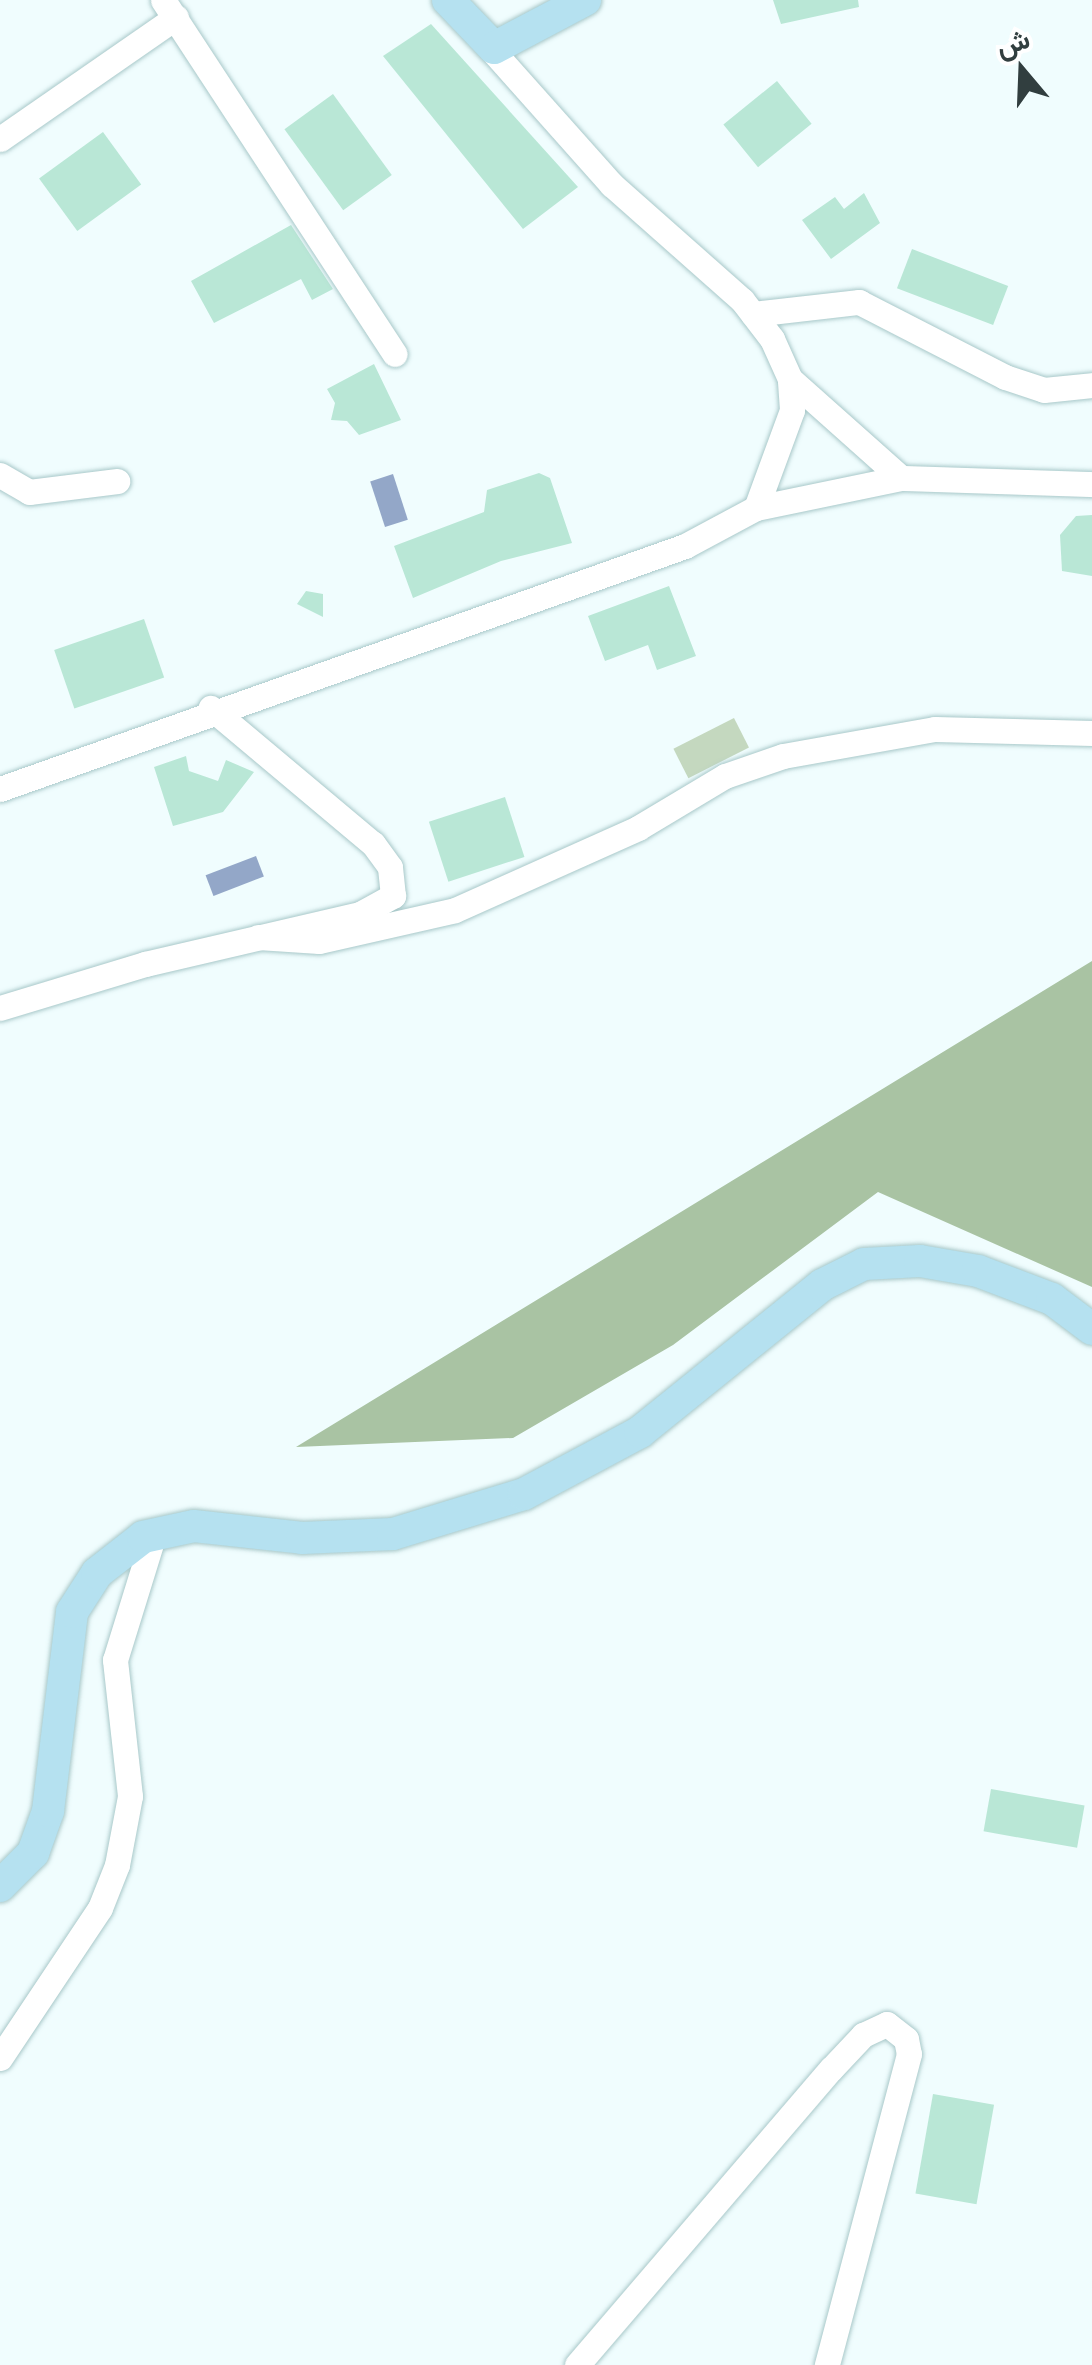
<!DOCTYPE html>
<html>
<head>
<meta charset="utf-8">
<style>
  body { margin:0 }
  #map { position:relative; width:1092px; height:2365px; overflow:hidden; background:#f0fdfe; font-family:"Open Sans",Vazirmatn,sans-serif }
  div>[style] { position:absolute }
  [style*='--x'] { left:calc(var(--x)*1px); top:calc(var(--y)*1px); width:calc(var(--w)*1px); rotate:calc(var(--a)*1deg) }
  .green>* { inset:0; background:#c4d8bf; transform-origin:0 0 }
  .forest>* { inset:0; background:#a9c3a3 }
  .water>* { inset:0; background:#93a7c8; transform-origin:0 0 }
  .building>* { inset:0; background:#b9e7d6; transform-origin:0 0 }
  .roads { filter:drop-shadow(0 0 2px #a8c8c9) drop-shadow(0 0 2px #a8c8c9) }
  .street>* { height:25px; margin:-12.5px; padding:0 12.5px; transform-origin:12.5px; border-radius:12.5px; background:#fff }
  .secondary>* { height:32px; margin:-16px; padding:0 16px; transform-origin:16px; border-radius:16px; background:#b5e1f0 }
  span { translate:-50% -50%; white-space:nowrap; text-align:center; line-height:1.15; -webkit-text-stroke:10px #fff; paint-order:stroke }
  .north { position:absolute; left:972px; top:20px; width:100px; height:100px; -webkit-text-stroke:8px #fff; paint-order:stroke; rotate:341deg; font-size:28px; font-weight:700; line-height:40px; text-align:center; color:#313e3f }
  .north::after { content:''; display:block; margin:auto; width:35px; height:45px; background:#313e3f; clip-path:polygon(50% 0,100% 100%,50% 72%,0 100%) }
</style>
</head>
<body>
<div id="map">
  <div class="green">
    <i style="left:734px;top:718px;width:33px;height:68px;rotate:63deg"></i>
  </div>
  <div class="forest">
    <i style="clip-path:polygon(1092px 961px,1092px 1287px,878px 1192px,673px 1345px,513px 1438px,296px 1447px)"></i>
  </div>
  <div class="water">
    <i style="left:393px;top:474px;width:48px;height:24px;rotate:72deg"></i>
    <i style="left:256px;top:856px;width:22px;height:54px;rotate:69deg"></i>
  </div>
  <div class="building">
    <i style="clip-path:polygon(773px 0,858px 0,859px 7px,781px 24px)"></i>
    <i style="clip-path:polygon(431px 24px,578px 187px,523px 229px,383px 56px)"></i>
    <i style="left:777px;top:81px;width:55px;height:69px;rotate:51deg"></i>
    <i style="left:333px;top:94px;width:100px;height:60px;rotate:54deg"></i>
    <i style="left:103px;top:132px;width:65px;height:79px;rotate:54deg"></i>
    <i style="clip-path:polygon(864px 193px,880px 223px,831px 259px,802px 220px,835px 197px,844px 209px)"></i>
    <i style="clip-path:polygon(291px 225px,333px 289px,312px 300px,301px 279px,214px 323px,191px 281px)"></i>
    <i style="left:912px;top:249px;width:103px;height:42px;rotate:21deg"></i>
    <i style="clip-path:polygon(374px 364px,401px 420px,359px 435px,347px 421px,331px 420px,335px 403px,327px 389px)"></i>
    <i style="clip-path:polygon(539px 473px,550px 478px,572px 543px,501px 561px,413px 598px,394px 546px,484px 512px,487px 490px)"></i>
    <i style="clip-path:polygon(1092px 515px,1092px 576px,1062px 571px,1060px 535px,1076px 516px)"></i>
    <i style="clip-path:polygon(669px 586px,696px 656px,657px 670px,648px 645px,605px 661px,588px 616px)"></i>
    <i style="clip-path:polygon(306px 591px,323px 594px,323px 617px,297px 604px)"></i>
    <i style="left:144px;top:619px;width:62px;height:95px;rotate:71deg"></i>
    <i style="clip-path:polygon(186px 756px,189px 771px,218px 781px,226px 760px,254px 772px,223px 812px,173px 826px,154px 767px)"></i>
    <i style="left:505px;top:797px;width:63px;height:80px;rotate:72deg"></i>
    <i style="left:991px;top:1789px;width:95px;height:43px;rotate:10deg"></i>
    <i style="left:933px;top:2094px;width:62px;height:101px;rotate:10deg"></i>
  </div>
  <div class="roads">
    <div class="street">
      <i style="--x:163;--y:0;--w:423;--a:56.8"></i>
      <i style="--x:0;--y:139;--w:214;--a:-34.7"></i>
      <i style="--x:753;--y:314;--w:107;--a:-6.5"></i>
      <i style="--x:859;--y:302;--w:164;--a:27.2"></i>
      <i style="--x:1005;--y:377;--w:41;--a:18.4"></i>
      <i style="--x:1044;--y:390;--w:48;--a:-5.9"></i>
      <i style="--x:790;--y:379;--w:149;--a:41.7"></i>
      <i style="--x:0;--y:475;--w:34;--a:30"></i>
      <i style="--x:29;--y:492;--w:89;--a:-7.1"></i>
      <i style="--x:756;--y:508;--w:148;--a:-11.7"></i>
      <i style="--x:901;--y:478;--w:191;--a:1.8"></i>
      <i style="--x:0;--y:789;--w:727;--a:-19.53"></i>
      <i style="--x:685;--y:546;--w:81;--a:-28.2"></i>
      <i style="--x:756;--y:508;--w:104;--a:-69.8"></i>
      <i style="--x:792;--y:410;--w:31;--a:-94"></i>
      <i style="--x:790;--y:379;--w:44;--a:-114.2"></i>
      <i style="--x:772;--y:339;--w:49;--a:-127.6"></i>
      <i style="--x:742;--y:300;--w:174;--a:-138.5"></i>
      <i style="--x:612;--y:185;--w:186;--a:-131.7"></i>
      <i style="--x:258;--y:937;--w:61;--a:3.8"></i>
      <i style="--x:319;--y:941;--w:139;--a:-12.8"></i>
      <i style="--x:455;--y:910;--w:201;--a:-24.1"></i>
      <i style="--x:638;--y:828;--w:101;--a:-30.9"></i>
      <i style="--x:725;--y:776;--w:61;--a:-19"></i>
      <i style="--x:783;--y:756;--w:154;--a:-10.1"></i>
      <i style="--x:935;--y:729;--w:157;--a:1.5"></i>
      <i style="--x:0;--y:1008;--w:152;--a:-16.9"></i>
      <i style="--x:145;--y:964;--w:221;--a:-13.1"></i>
      <i style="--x:360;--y:914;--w:38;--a:-29"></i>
      <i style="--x:393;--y:896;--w:29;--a:-96"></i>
      <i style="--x:390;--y:867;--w:29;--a:-126"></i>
      <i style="--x:373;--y:844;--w:212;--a:-140"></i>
      <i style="--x:0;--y:2058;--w:180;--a:-56.3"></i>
      <i style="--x:100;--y:1908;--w:46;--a:-68.4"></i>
      <i style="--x:117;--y:1865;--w:70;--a:-79.3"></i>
      <i style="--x:130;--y:1796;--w:137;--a:-96.3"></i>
      <i style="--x:115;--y:1660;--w:135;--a:-72.8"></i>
      <i style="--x:577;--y:2365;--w:390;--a:-49.4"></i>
      <i style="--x:831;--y:2069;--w:47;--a:-46.7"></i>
      <i style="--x:863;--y:2035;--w:26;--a:-25"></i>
      <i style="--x:887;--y:2024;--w:24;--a:38"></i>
      <i style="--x:906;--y:2039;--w:15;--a:79"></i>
      <i style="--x:909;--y:2054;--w:322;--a:104.8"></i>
    </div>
    <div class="secondary">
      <i style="--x:448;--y:0;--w:66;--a:46.2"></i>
      <i style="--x:494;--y:48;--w:103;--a:-27.8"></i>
      <i style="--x:0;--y:1886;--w:47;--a:-45"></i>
      <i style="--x:33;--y:1853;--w:45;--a:-70.3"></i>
      <i style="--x:48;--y:1811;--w:200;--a:-83.1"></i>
      <i style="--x:72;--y:1612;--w:46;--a:-57.3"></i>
      <i style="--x:97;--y:1573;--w:58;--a:-38"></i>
      <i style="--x:143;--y:1537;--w:52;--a:-12.2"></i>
      <i style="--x:194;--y:1526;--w:109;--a:6.3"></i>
      <i style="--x:302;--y:1538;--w:91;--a:-2.5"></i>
      <i style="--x:393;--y:1534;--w:137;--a:-17"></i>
      <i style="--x:524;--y:1494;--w:132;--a:-28.1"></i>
      <i style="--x:640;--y:1432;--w:234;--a:-38.9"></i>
      <i style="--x:822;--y:1285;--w:47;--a:-26.6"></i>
      <i style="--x:864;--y:1264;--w:56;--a:-3.1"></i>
      <i style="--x:920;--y:1261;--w:59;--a:9.8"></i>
      <i style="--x:978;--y:1271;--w:79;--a:20.7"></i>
      <i style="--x:1052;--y:1299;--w:50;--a:36.9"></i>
    </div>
  </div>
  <div class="north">ش</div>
</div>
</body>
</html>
